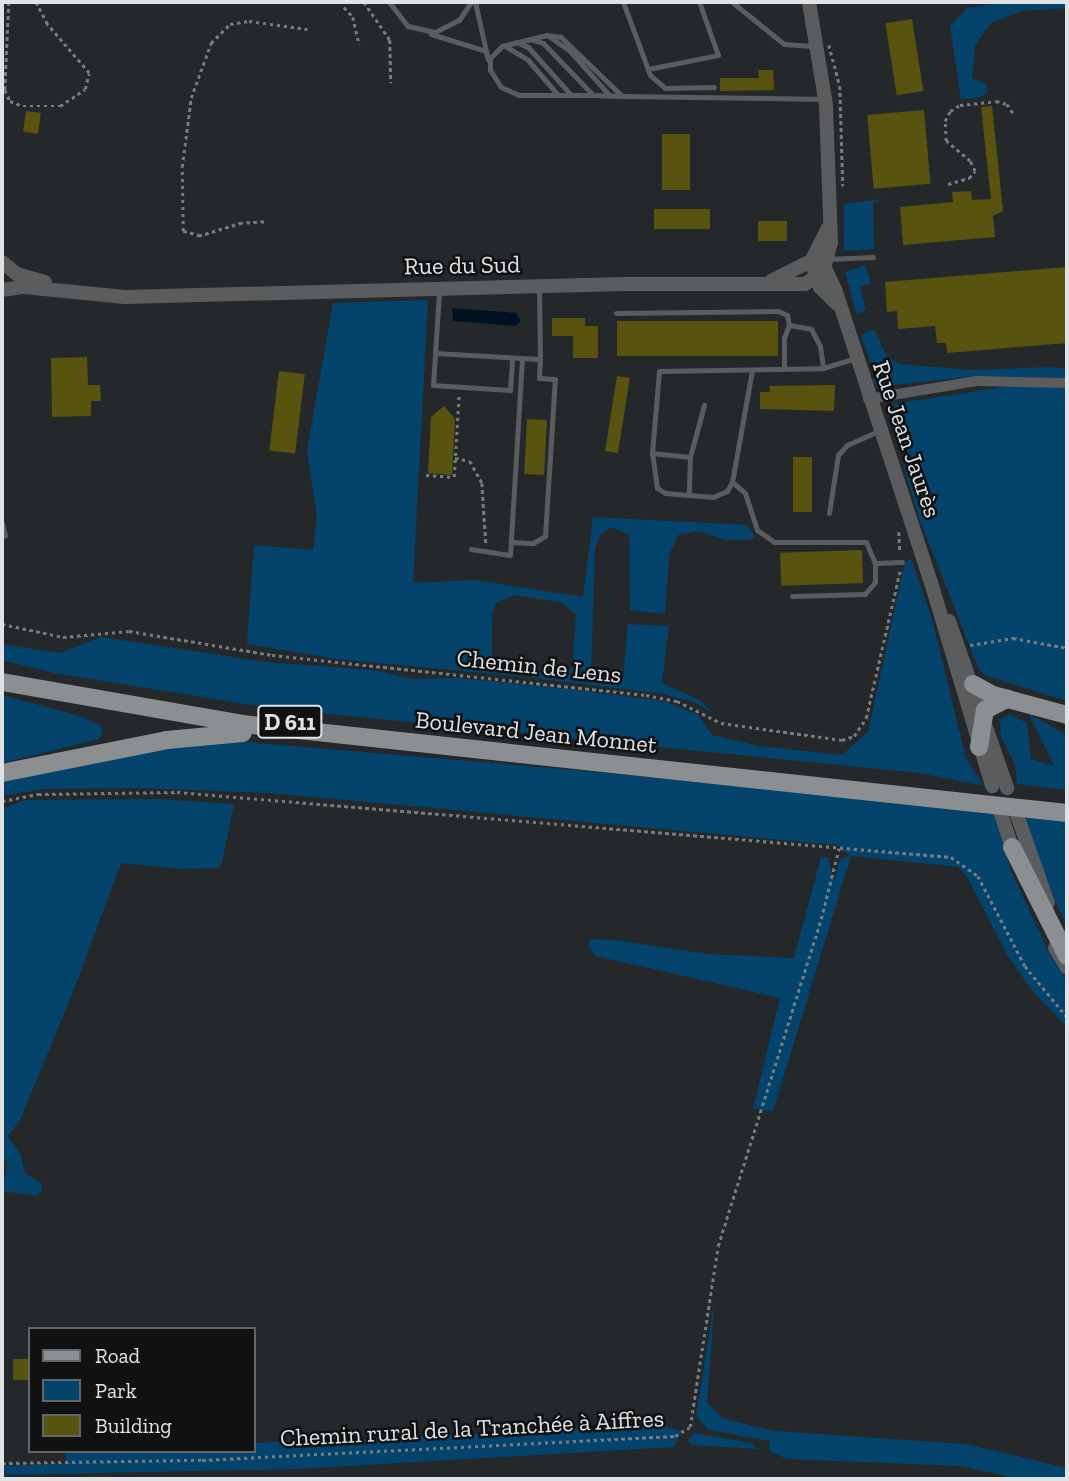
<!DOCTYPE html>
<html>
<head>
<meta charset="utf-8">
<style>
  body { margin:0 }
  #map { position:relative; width:1069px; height:1481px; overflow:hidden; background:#25282b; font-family:"Zilla Slab",serif }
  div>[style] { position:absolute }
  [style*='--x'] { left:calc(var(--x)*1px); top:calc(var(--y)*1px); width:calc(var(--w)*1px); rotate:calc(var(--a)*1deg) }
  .green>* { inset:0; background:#03436c }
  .water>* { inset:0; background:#001121 }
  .building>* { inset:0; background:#58530f; transform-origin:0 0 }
  .path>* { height:2.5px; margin-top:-1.25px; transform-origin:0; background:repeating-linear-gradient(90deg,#797c7e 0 3.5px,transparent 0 7px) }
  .service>* { height:5px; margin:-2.5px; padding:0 2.5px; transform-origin:2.5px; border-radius:2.5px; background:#5a5c5d }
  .minor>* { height:10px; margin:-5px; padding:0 5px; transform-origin:5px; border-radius:5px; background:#5a5c5d }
  .tertiary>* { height:14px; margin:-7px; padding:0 7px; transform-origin:7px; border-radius:7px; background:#5a5c5d }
  .primary>* { height:18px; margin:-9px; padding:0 9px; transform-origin:9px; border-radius:9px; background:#8c8f92 }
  span { translate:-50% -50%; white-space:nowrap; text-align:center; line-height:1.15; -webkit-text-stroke:5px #0f1112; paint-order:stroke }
  .shield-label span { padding:2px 5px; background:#0f1112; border:2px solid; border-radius:5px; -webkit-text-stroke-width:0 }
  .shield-label { font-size:23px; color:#e0e2e4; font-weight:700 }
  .street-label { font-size:24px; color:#e0e2e4 }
  .frame { position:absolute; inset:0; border:4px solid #e0e2e4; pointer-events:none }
  .legend { position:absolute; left:28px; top:1327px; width:228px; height:126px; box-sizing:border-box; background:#0f1112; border:2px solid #636566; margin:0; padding:9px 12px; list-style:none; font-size:21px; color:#e0e2e4 }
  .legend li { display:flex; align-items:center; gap:14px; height:35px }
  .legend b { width:35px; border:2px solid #636566 }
</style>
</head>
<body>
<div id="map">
  <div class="green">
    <i style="clip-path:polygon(1067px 2px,1067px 8px,1022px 11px,991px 23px,975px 45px,972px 78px,986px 84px,987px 92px,979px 98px,961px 99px,950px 26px,967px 8px,1006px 2px)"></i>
    <i style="clip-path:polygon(884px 199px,873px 203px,874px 249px,844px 251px,844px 204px)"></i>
    <i style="clip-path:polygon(865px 265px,871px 284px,860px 286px,866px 310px,857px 315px,845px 272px)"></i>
    <i style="clip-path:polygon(428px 300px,413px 583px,475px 580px,583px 597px,593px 517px,747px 525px,755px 537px,750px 540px,726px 540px,699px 531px,678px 535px,669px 555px,665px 614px,630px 610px,629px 535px,612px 527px,600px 535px,595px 549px,591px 674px,623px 678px,628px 624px,669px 626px,662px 683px,701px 701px,714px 714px,696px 703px,664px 694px,532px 678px,531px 671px,560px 675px,572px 668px,576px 614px,560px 602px,514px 595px,496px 603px,492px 615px,492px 662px,526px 671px,525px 677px,337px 659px,247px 644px,254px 545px,313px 550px,317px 517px,307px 450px,333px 303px)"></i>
    <i style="clip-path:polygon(874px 329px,887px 357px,900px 364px,970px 370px,1051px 367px,1067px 369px,1067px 378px,973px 376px,878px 387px,870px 380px,876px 378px,861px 335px)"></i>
    <i style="clip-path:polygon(1018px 385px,1067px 388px,1067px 701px,984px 675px,978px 667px,919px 518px,904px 467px,910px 460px,892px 404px)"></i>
    <i style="clip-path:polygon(911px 559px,932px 619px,966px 759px,984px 786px,919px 773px,270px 708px,54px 673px,2px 660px,2px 644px,60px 653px,101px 637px,266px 662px,373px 670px,413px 679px,459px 678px,559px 688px,664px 701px,698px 715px,712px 735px,759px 746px,842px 755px,868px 732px,905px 562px)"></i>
    <i style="clip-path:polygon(2px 695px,80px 716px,100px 725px,103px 731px,99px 739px,2px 763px)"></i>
    <i style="clip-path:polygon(1009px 714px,1027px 723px,1031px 759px,1054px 766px,1029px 714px,1067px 735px,1067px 790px,1017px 784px,1015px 765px,1001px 736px,1000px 720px)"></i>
    <i style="clip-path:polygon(232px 741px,598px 772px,995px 812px,1010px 869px,1049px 953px,1067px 981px,1067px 1027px,1034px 993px,1009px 958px,966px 875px,958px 867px,851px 856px,773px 1111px,753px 1109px,780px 998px,596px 956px,588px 946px,591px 939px,615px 940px,707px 954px,794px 958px,821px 857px,828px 857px,834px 881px,840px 859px,850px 856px,837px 845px,268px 793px,136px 788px,45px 789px,2px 796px,2px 781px,181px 746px)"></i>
    <i style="clip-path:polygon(158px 799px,234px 804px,222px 863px,218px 868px,181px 869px,121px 863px,71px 997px,20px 1120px,8px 1136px,20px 1153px,25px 1173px,42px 1184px,42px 1190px,37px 1196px,2px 1191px,7px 1166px,7px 1161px,2px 1161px,2px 809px,25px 800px)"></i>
    <i style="clip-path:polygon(1022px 815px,1067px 819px,1067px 927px,1052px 894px)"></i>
    <i style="clip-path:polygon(715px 1297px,707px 1403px,724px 1419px,775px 1431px,966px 1444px,1067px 1468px,1067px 1479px,1021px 1479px,959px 1466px,787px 1459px,769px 1451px,770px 1441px,709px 1430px,696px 1416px)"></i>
    <i style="clip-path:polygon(663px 1425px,681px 1431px,674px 1447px,298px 1469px,2px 1475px,2px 1466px,65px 1464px,66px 1451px,254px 1451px,254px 1443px)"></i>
    <i style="clip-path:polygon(694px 1433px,751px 1443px,758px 1449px,691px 1445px,688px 1440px)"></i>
  </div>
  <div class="water">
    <i style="clip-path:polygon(452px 308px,516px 313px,521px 321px,515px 326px,453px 321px)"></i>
  </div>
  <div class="building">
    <i style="left:912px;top:19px;width:73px;height:27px;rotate:81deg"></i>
    <i style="clip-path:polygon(758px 70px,773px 70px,774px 90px,720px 91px,720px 78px,759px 78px)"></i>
    <i style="clip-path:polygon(992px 106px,1003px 211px,993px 216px,995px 237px,903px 245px,900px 207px,953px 202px,952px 192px,971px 191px,972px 200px,991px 199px,981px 107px)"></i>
    <i style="left:924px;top:110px;width:74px;height:57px;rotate:85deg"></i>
    <i style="left:26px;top:111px;width:15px;height:21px;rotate:8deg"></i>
    <i style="left:662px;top:134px;width:28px;height:56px"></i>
    <i style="left:654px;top:209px;width:56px;height:20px"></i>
    <i style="left:758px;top:221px;width:29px;height:20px"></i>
    <i style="clip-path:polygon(1067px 267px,1067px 343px,947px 353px,946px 343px,937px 343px,935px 326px,898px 329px,897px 311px,887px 312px,885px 282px)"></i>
    <i style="clip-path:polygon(552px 318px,585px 318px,585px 326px,598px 326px,598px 358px,573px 358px,573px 336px,552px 336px)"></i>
    <i style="left:778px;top:321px;width:35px;height:161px;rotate:90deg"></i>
    <i style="clip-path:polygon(87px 357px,88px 385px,100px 385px,101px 401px,91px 401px,91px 416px,52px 417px,51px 358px)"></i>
    <i style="left:279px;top:371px;width:26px;height:80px;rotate:7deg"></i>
    <i style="left:617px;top:376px;width:13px;height:76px;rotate:9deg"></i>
    <i style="clip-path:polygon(835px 385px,834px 411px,760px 409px,760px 392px,770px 392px,769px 386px)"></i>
    <i style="clip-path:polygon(444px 406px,455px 419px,452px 475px,428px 473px,431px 417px)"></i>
    <i style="left:527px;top:419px;width:20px;height:55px;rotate:3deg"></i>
    <i style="left:793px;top:457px;width:19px;height:55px"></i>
    <i style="left:862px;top:550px;width:33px;height:82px;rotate:88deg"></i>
    <i style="left:13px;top:1359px;width:17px;height:21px"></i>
  </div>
  <div class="path">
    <i style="--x:9;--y:2;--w:88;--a:92.6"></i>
    <i style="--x:5;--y:90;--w:12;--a:66"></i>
    <i style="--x:10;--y:101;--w:14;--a:21"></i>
    <i style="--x:23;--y:106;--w:37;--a:0"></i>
    <i style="--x:60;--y:106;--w:30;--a:-34"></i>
    <i style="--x:85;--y:89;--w:16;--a:-76"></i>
    <i style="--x:89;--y:73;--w:65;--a:-130.6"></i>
    <i style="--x:47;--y:24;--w:25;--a:-117"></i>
    <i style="--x:364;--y:2;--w:46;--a:55.6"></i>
    <i style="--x:390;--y:40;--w:43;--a:88.7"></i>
    <i style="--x:344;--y:7;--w:13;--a:48"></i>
    <i style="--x:353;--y:17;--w:28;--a:77"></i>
    <i style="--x:829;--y:45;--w:42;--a:75"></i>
    <i style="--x:840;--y:86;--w:100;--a:88.3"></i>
    <i style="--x:948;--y:184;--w:22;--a:-16"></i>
    <i style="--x:969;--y:178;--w:9;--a:-49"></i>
    <i style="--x:975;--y:171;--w:11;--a:-117"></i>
    <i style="--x:970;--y:161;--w:31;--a:-140"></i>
    <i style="--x:946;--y:141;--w:20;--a:-93"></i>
    <i style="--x:945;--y:121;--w:11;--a:-63"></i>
    <i style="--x:950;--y:111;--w:12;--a:-31"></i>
    <i style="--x:960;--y:105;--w:36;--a:-6"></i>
    <i style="--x:996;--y:101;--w:11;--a:15"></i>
    <i style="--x:1007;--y:104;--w:11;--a:56"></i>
    <i style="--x:264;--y:222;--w:22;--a:177"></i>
    <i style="--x:242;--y:223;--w:44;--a:162.8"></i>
    <i style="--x:200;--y:236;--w:18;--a:-164"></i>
    <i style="--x:183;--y:231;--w:64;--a:-90.9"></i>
    <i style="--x:182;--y:167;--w:70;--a:-82.6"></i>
    <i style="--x:191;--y:98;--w:59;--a:-70"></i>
    <i style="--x:211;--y:43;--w:27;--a:-45"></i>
    <i style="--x:230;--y:24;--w:19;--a:-9"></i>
    <i style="--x:249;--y:21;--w:59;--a:7.9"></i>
    <i style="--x:455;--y:458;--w:15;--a:11"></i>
    <i style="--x:470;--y:461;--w:25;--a:61"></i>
    <i style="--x:482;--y:483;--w:60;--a:86.2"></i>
    <i style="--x:426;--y:475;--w:28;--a:4"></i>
    <i style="--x:454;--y:477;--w:83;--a:-86.6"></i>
    <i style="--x:899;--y:532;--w:19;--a:87"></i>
    <i style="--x:2;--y:624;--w:62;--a:12"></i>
    <i style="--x:63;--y:637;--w:66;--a:-5.2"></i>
    <i style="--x:129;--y:631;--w:145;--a:9.5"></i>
    <i style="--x:272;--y:655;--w:376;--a:6.1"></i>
    <i style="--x:646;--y:695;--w:32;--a:11"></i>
    <i style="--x:677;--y:701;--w:49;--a:26.6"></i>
    <i style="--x:721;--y:723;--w:122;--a:8"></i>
    <i style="--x:842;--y:740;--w:13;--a:-18"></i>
    <i style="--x:854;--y:736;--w:22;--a:-56"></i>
    <i style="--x:866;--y:718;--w:151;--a:-77"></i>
    <i style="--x:970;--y:645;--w:44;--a:-9.2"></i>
    <i style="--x:1013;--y:638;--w:55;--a:10.5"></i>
    <i style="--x:2;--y:801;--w:37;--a:-11"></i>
    <i style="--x:38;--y:794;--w:139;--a:-0.8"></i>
    <i style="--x:177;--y:792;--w:777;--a:4.8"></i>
    <i style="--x:951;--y:857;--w:33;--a:35"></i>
    <i style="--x:978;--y:876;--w:102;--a:62.4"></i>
    <i style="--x:1025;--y:966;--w:66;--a:50.5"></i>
    <i style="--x:2;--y:1463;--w:200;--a:-0.9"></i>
    <i style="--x:202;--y:1460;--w:474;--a:-2.9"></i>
    <i style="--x:675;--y:1436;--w:17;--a:-31"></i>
    <i style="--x:690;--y:1427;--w:183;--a:-81.2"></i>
    <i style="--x:718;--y:1246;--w:343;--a:-72.5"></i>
    <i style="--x:821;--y:919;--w:73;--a:-75.8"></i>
  </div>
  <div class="service">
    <i style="--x:389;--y:2;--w:31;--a:52"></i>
    <i style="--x:408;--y:26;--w:28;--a:13"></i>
    <i style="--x:435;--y:32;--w:27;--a:-27"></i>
    <i style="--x:459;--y:20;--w:22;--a:-56"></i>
    <i style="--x:475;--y:2;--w:59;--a:77.4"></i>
    <i style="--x:623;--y:2;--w:78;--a:69.7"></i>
    <i style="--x:650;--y:75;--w:20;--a:41"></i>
    <i style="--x:665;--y:88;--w:49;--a:-1.2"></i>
    <i style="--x:732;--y:2;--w:67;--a:38.9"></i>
    <i style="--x:784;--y:44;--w:32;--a:4"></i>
    <i style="--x:431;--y:34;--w:58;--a:17.2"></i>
    <i style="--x:547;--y:35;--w:28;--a:35"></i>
    <i style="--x:570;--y:51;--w:60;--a:48.4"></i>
    <i style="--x:530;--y:39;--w:14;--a:17"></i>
    <i style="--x:543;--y:43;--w:72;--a:46.1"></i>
    <i style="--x:516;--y:42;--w:13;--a:23"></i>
    <i style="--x:528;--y:47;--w:64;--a:48.1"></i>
    <i style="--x:505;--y:46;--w:27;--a:31"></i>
    <i style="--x:528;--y:60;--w:46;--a:49.4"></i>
    <i style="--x:648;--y:69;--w:71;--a:-11.3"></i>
    <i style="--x:718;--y:55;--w:56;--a:-109.7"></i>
    <i style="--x:622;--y:96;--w:85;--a:-136"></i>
    <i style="--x:561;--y:37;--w:14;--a:-172"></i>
    <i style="--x:547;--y:35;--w:46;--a:166.3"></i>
    <i style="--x:502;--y:46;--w:17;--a:135"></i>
    <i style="--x:490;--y:58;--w:12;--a:90"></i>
    <i style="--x:490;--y:70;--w:20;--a:57"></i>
    <i style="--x:501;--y:87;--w:20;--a:24"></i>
    <i style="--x:519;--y:95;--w:74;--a:0"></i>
    <i style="--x:593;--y:95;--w:29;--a:2"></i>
    <i style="--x:622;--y:96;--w:143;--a:0.8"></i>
    <i style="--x:765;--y:98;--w:60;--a:1"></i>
    <i style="--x:828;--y:259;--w:45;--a:-2.5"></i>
    <i style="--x:439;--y:292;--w:93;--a:93.7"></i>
    <i style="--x:433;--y:385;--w:77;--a:3.7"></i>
    <i style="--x:510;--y:390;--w:32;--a:-86"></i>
    <i style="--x:616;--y:313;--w:162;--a:-0.7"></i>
    <i style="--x:778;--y:311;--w:10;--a:24"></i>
    <i style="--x:787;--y:315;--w:10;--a:79"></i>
    <i style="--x:435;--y:353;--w:105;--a:3.3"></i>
    <i style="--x:540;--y:359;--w:71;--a:-90.8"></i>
    <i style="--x:784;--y:369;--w:31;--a:-90"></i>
    <i style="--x:784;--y:338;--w:14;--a:-69"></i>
    <i style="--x:789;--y:325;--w:22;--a:10"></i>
    <i style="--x:811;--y:329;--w:19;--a:62"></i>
    <i style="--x:820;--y:346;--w:22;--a:82"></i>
    <i style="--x:752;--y:370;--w:114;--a:100.1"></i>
    <i style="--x:732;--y:482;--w:17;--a:40"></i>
    <i style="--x:745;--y:493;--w:39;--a:72"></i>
    <i style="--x:757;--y:530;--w:21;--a:35"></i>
    <i style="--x:774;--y:542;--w:92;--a:0"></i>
    <i style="--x:866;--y:542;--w:23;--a:67"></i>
    <i style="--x:875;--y:563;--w:19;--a:90"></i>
    <i style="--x:875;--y:582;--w:16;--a:130"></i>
    <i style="--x:865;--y:594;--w:73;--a:178.4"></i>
    <i style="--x:652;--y:453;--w:38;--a:6"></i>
    <i style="--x:690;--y:457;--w:38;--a:92"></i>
    <i style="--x:690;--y:457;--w:54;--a:-74.9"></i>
    <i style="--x:732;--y:482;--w:10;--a:119"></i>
    <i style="--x:727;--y:491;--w:15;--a:157"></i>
    <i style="--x:713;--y:497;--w:48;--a:-175.2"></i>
    <i style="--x:665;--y:493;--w:9;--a:-148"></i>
    <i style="--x:657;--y:488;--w:35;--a:-98"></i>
    <i style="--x:652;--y:453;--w:82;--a:-85.1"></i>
    <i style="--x:659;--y:371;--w:164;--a:-1"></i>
    <i style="--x:823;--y:368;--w:34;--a:-17"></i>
    <i style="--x:829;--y:513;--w:59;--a:-81.2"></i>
    <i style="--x:838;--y:455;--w:13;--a:-48"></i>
    <i style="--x:847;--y:445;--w:35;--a:-24"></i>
    <i style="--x:2;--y:523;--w:13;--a:77"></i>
    <i style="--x:511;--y:542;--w:22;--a:3"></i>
    <i style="--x:533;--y:543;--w:14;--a:-30"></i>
    <i style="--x:545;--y:536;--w:157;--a:-86.4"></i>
    <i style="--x:555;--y:379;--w:16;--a:-176"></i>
    <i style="--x:539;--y:378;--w:19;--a:-87"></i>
    <i style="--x:471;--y:549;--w:39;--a:9"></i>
    <i style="--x:510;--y:555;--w:197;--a:-86.5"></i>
    <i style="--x:875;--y:563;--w:27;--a:-2"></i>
  </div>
  <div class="minor">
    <i style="--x:868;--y:399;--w:110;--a:-9.4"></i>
    <i style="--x:977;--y:381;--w:90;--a:1.3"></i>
  </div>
  <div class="tertiary">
    <i style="--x:828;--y:228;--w:37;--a:117"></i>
    <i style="--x:811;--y:261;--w:28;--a:71"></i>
    <i style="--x:820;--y:287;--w:24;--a:45"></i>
    <i style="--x:811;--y:261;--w:16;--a:27"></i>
    <i style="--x:825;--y:268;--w:23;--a:65"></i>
    <i style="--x:835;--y:289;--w:316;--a:71.9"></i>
    <i style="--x:933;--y:589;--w:206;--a:73.3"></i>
    <i style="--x:2;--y:262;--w:19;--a:39"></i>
    <i style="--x:17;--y:274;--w:29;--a:16"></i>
    <i style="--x:771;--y:281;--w:45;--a:-26.6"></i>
    <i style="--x:2;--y:290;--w:22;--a:-8"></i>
    <i style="--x:24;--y:287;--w:101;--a:5.7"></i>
    <i style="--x:125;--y:297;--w:500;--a:-1.49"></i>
    <i style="--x:625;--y:284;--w:180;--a:0"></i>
    <i style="--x:805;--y:284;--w:22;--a:-34"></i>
    <i style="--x:823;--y:272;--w:30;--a:-75"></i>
    <i style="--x:831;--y:243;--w:138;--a:-92.1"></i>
    <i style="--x:826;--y:105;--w:104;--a:-99.4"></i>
    <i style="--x:949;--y:621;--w:177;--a:70.8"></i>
    <i style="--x:1001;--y:814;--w:44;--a:71.6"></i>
    <i style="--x:1017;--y:815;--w:93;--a:70.6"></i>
    <i style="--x:1055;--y:948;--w:23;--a:59"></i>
  </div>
  <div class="primary">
    <i style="--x:2;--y:682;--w:244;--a:9.9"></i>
    <i style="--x:242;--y:724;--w:830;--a:6.16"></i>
    <i style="--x:973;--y:684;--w:23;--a:29"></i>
    <i style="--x:993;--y:695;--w:77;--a:15.1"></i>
    <i style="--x:979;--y:747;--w:37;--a:-81"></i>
    <i style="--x:985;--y:710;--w:25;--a:-27"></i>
    <i style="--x:2;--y:773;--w:168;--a:-11.3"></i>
    <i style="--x:167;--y:740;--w:76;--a:-5.3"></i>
    <i style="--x:1012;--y:847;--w:122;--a:63.2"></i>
  </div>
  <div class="shield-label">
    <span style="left:290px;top:722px">D 611</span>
  </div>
  <div class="street-label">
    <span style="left:462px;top:265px;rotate:-1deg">Rue du Sud</span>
    <span style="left:907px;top:439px;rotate:71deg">Rue Jean Jaurès</span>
    <span style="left:539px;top:666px;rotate:6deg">Chemin de Lens</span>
    <span style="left:536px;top:732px;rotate:6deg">Boulevard Jean Monnet</span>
    <span style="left:472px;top:1428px;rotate:-3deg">Chemin rural de la Tranchée à Aiffres</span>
  </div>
  <div class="frame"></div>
  <ul class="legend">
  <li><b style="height:9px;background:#8c8f92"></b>Road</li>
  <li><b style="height:19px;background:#03436c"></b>Park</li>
  <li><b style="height:19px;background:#58530f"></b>Building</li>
  </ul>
</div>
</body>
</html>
